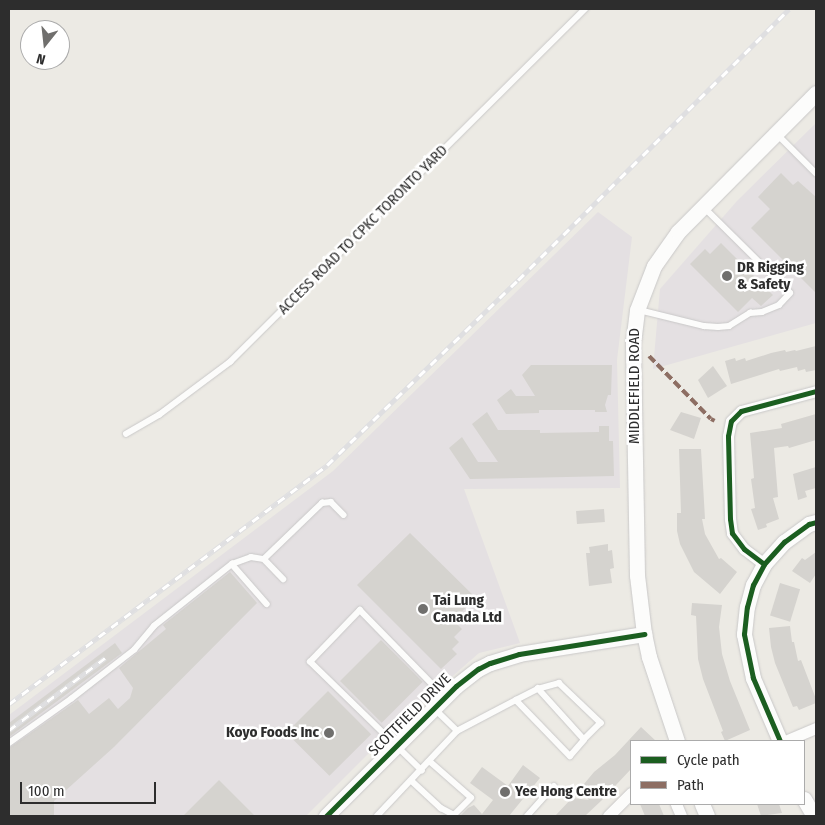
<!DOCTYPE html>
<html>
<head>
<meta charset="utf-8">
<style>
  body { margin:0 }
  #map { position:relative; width:825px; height:825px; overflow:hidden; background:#eceae4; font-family:"Fira Sans Condensed",sans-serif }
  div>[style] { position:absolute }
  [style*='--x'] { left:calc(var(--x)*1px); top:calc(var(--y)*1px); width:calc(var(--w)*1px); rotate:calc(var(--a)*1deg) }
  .industrial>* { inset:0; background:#e4e0e2 }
  .building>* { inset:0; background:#d5d3cf; transform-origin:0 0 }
  .roads { filter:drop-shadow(0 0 1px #c9c8c8) drop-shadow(0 0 1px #c9c8c8) }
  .lane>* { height:5.5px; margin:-2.75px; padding:0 2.75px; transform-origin:2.75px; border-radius:2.75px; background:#fcfcfb }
  .street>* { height:11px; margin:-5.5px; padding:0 5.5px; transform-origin:5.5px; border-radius:5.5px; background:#fcfcfb }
  .secondary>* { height:15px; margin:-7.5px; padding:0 7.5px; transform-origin:7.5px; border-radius:7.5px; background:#fcfcfb }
  .rail>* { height:4.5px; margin-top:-2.25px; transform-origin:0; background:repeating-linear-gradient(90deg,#fff 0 8px,#dfdfe1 0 16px); box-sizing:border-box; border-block:1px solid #dfdfe1 }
  .quiet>* { height:4px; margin-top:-2px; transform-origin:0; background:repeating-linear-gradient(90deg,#8d6e63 0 8px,transparent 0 12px) }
  .cycleway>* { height:5px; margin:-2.5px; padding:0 2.5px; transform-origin:2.5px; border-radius:2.5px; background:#1b5e20 }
  .dots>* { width:14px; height:14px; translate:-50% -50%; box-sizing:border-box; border:2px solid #fff; border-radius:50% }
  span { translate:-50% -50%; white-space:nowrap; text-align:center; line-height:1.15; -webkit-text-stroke:5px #fff; paint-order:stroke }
  .street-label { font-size:15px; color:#2d2d2d }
  .poi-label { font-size:15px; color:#2d2d2d; font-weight:700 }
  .left { translate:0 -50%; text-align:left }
  .right { translate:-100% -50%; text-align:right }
  .frame { position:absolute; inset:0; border:10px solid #2d2d2d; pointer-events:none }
  .legend { position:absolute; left:630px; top:740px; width:175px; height:65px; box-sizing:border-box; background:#fff; border:1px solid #ababab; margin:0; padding:6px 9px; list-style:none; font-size:15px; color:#2d2d2d }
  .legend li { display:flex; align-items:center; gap:10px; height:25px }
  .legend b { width:25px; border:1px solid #ababab }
  .north { position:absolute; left:20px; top:20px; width:50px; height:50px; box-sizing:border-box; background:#fff; border:1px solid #ababab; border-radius:50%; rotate:196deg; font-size:14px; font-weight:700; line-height:20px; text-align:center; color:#2d2d2d }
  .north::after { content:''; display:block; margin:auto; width:18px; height:22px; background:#706f6d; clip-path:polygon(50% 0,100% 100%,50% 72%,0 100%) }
  .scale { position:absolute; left:20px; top:782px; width:136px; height:22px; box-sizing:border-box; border:2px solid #2d2d2d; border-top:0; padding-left:6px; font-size:15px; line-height:18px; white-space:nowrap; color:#2d2d2d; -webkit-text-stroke:4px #fff; paint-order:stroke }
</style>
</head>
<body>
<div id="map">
  <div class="industrial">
    <i style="clip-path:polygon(816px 123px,816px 323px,653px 369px,660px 289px,737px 201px)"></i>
    <i style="clip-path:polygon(598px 212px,632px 237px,617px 360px,620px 488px,464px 489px,520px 643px,479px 653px,399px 723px,306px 816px,9px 816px,9px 715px,333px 471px)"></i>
  </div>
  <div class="building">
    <i style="clip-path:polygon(781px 173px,793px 185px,798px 181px,816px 197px,816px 293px,751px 228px,770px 209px,758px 197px)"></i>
    <i style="clip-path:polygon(721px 243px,773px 295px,761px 306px,752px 298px,738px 312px,690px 264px,705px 249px,710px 254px)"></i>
    <i style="clip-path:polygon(816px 346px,816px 370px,806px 372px,805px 369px,798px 371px,797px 367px,780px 371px,779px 369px,731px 384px,725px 361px,735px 358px,736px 361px,745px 358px,746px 361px,771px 353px,785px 350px,786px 352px,795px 350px,796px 351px)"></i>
    <i style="clip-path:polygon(531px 365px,612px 365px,611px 395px,608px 395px,605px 405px,607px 412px,595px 412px,595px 410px,539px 410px,539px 413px,506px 414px,497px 400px,511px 389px,516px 396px,535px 396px,522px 375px)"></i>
    <i style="clip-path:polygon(713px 366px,727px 386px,708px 398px,698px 380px)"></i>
    <i style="clip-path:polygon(487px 412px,498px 430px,540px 430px,540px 433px,599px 432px,599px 426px,609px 426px,609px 441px,613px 441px,614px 476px,470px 479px,449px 448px,462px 437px,478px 462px,498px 462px,472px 424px)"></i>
    <i style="clip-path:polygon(681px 412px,701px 418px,694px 439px,670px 430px)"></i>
    <i style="clip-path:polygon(816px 414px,816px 440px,789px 448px,788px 446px,774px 448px,778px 497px,773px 498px,779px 519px,766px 524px,767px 527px,758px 530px,751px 509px,755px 508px,751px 479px,754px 478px,750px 433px,782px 428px,781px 424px)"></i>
    <i style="clip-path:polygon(679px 449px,701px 449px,705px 519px,702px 519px,705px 534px,719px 559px,721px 558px,737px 572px,720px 594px,694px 572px,680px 544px,677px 531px,677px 513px,681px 513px)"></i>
    <i style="clip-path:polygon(816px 467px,816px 488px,805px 491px,807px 497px,798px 500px,793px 474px)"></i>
    <i style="left:604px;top:509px;width:13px;height:28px;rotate:86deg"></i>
    <i style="clip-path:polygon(410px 533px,476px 598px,453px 620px,462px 629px,454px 637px,459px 642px,452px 649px,457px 654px,441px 669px,357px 585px)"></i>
    <i style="clip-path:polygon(608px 544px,608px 551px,612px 550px,614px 568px,610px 569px,612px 583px,589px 586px,586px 553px,590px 553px,589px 547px)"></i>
    <i style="clip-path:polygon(816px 552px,816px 574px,810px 583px,792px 571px,802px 558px,805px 560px)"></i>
    <i style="clip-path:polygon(230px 572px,257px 603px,114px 747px,54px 801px,54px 816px,9px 816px,9px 748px,78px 700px,89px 714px,109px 698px,118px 709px,130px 698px,133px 688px,119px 668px,166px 629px,163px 625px)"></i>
    <i style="left:780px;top:583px;width:21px;height:34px;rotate:17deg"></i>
    <i style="clip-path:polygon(692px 603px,722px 605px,719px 627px,722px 654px,730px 681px,750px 730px,725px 741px,721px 732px,723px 731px,703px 679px,698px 659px,696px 616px,691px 615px)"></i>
    <i style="clip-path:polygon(790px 626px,792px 642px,794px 642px,798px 661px,801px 660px,816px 699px,816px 703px,799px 710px,797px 706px,793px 707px,775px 663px,771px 647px,769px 628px)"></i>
    <i style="left:381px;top:640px;width:59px;height:58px;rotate:45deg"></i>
    <i style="clip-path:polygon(115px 643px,122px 653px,9px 737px,9px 723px)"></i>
    <i style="left:328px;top:691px;width:61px;height:59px;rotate:45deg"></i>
    <i style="clip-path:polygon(641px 727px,656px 741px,631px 741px,631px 769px,602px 800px,585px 816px,555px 816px,572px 798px,589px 800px,579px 790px,594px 772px,615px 755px)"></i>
    <i style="clip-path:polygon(523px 765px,540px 778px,509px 816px,460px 816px,468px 808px,474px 805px,482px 814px,493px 800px,470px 783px,482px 767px,508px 786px)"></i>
    <i style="clip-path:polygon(219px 780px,255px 816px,183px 816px)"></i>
    <i style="clip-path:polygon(640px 804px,659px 804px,664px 816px,645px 816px)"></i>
    <i style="clip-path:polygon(757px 804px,779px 804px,782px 813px,761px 816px)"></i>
  </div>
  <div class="roads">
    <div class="lane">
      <i style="--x:776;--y:133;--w:57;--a:45"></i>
      <i style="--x:639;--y:310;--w:67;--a:13.8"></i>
      <i style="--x:704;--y:326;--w:14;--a:4"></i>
      <i style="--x:718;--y:327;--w:11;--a:-5"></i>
      <i style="--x:729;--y:326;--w:25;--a:-32"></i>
      <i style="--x:750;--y:313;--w:12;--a:-5"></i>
      <i style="--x:762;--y:312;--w:18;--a:-22"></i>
      <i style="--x:779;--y:305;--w:16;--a:-47"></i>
      <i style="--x:790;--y:293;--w:122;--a:-135.3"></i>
      <i style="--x:126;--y:434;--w:38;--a:-30"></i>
      <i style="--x:159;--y:415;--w:89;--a:-36.7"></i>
      <i style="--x:230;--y:362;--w:501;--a:-44.84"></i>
      <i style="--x:264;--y:559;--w:81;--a:-44"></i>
      <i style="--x:322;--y:503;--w:9;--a:-6"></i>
      <i style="--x:331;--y:502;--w:18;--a:45"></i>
      <i style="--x:232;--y:564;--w:53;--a:48.8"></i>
      <i style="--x:516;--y:700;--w:25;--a:-27"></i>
      <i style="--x:457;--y:731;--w:67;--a:-27.7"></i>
      <i style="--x:516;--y:700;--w:78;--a:46"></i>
      <i style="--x:570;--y:756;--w:21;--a:-49"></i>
      <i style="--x:584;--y:740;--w:69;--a:-132"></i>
      <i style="--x:538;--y:689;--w:22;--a:-16"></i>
      <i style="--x:559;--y:683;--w:58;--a:43.6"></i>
      <i style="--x:601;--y:723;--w:24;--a:135"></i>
      <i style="--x:9;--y:743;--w:76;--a:-35.4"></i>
      <i style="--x:71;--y:699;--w:80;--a:-37.9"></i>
      <i style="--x:134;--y:650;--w:31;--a:-50"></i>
      <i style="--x:154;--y:626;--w:100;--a:-38.5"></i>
      <i style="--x:232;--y:564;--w:20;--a:-20"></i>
      <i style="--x:251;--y:557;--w:13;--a:9"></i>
      <i style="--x:264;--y:559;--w:28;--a:46"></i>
      <i style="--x:422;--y:771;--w:156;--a:-135.8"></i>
      <i style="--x:310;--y:662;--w:72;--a:-46.1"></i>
      <i style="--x:360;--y:610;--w:120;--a:45.7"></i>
      <i style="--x:412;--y:781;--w:40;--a:43"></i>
      <i style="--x:441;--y:808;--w:15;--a:28"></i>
      <i style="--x:454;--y:815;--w:24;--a:-45"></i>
      <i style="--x:471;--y:798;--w:55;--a:-138.7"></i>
      <i style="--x:377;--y:816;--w:117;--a:-46.7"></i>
      <i style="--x:457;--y:731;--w:32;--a:-136"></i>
      <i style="--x:527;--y:816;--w:40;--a:-48"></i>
    </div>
    <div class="street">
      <i style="--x:764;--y:564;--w:25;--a:-143"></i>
      <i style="--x:744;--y:549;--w:20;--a:-127"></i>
      <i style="--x:732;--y:533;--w:14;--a:-98"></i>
      <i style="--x:730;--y:519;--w:83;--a:-91.4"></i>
      <i style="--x:728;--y:436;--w:15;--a:-79"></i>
      <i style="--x:731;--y:421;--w:14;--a:-45"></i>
      <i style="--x:741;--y:411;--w:78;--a:-14.9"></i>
      <i style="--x:785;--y:741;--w:34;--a:-23"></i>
      <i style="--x:676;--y:804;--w:13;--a:67"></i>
      <i style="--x:608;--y:816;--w:33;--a:-45"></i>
    </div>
    <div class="secondary">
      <i style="--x:677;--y:741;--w:89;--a:-108.4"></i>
      <i style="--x:649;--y:657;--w:24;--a:-102"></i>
      <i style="--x:644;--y:634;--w:59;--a:-96.8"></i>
      <i style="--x:637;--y:575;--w:232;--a:-91"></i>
      <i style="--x:633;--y:343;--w:33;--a:-83"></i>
      <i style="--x:637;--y:310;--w:47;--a:-68.9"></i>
      <i style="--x:654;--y:266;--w:42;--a:-54.8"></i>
      <i style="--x:678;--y:232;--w:196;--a:-45.2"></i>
      <i style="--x:780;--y:741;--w:69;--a:-113.2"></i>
      <i style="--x:753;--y:678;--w:45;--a:-101.6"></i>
      <i style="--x:744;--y:634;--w:27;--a:-84"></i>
      <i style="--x:747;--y:607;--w:23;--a:-75"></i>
      <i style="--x:753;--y:585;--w:24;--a:-62"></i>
      <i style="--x:764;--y:564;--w:30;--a:-48"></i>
      <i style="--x:784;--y:542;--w:31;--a:-36"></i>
      <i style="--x:809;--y:524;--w:7;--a:-16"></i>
      <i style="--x:804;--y:799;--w:20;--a:60"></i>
      <i style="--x:702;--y:804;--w:13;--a:67"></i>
      <i style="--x:326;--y:816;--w:184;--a:-45"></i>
      <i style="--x:456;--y:686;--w:28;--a:-38"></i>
      <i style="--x:478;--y:669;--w:13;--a:-27"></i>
      <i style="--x:490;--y:663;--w:30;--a:-17"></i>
      <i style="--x:519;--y:654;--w:127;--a:-9.1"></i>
    </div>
  </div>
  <div class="rail">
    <i style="--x:9;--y:704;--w:398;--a:-36.9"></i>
    <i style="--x:327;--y:465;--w:266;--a:-44.1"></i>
    <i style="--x:518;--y:280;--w:383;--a:-45"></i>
    <i style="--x:9;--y:730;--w:120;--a:-36.9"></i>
  </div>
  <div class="quiet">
    <i style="--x:649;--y:356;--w:88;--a:45.5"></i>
    <i style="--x:711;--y:419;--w:4;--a:27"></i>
  </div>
  <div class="cycleway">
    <i style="--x:764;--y:564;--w:25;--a:-143"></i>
    <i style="--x:744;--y:549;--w:20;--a:-127"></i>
    <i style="--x:732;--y:533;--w:14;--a:-98"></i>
    <i style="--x:730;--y:519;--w:83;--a:-91.4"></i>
    <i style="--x:728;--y:436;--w:15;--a:-79"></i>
    <i style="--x:731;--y:421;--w:14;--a:-45"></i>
    <i style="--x:741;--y:411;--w:78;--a:-14.9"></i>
    <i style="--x:780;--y:741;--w:69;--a:-113.2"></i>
    <i style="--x:753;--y:678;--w:45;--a:-101.6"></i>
    <i style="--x:744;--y:634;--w:27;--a:-84"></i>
    <i style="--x:747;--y:607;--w:23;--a:-75"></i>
    <i style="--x:753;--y:585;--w:24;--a:-62"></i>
    <i style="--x:764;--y:564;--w:30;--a:-48"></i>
    <i style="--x:784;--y:542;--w:31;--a:-36"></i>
    <i style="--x:809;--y:524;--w:7;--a:-16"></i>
    <i style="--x:326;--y:816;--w:184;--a:-45"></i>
    <i style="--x:456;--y:686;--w:28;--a:-38"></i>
    <i style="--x:478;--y:669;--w:13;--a:-27"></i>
    <i style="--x:490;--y:663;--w:30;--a:-17"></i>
    <i style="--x:519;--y:654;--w:127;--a:-9.1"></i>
  </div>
  <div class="dots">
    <i style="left:727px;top:276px;background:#706f6d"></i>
    <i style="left:423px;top:609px;background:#706f6d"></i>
    <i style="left:329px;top:733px;background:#706f6d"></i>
    <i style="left:505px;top:792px;background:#706f6d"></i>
  </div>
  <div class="street-label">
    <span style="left:363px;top:230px;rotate:-45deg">ACCESS ROAD TO CPKC TORONTO YARD</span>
    <span style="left:635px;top:386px;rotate:-90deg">MIDDLEFIELD ROAD</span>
    <span style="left:410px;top:715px;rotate:-45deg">SCOTTFIELD DRIVE</span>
  </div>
  <div class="poi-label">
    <span class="left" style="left:737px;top:276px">DR Rigging<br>&amp; Safety</span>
    <span class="left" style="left:433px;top:609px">Tai Lung<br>Canada Ltd</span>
    <span class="right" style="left:319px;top:733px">Koyo Foods Inc</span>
    <span class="left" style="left:515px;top:792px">Yee Hong Centre</span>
  </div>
  <div class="frame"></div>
  <ul class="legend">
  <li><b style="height:6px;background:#1b5e20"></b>Cycle path</li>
  <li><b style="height:6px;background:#8d6e63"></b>Path</li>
  </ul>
  <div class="north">N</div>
  <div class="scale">100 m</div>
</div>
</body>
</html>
